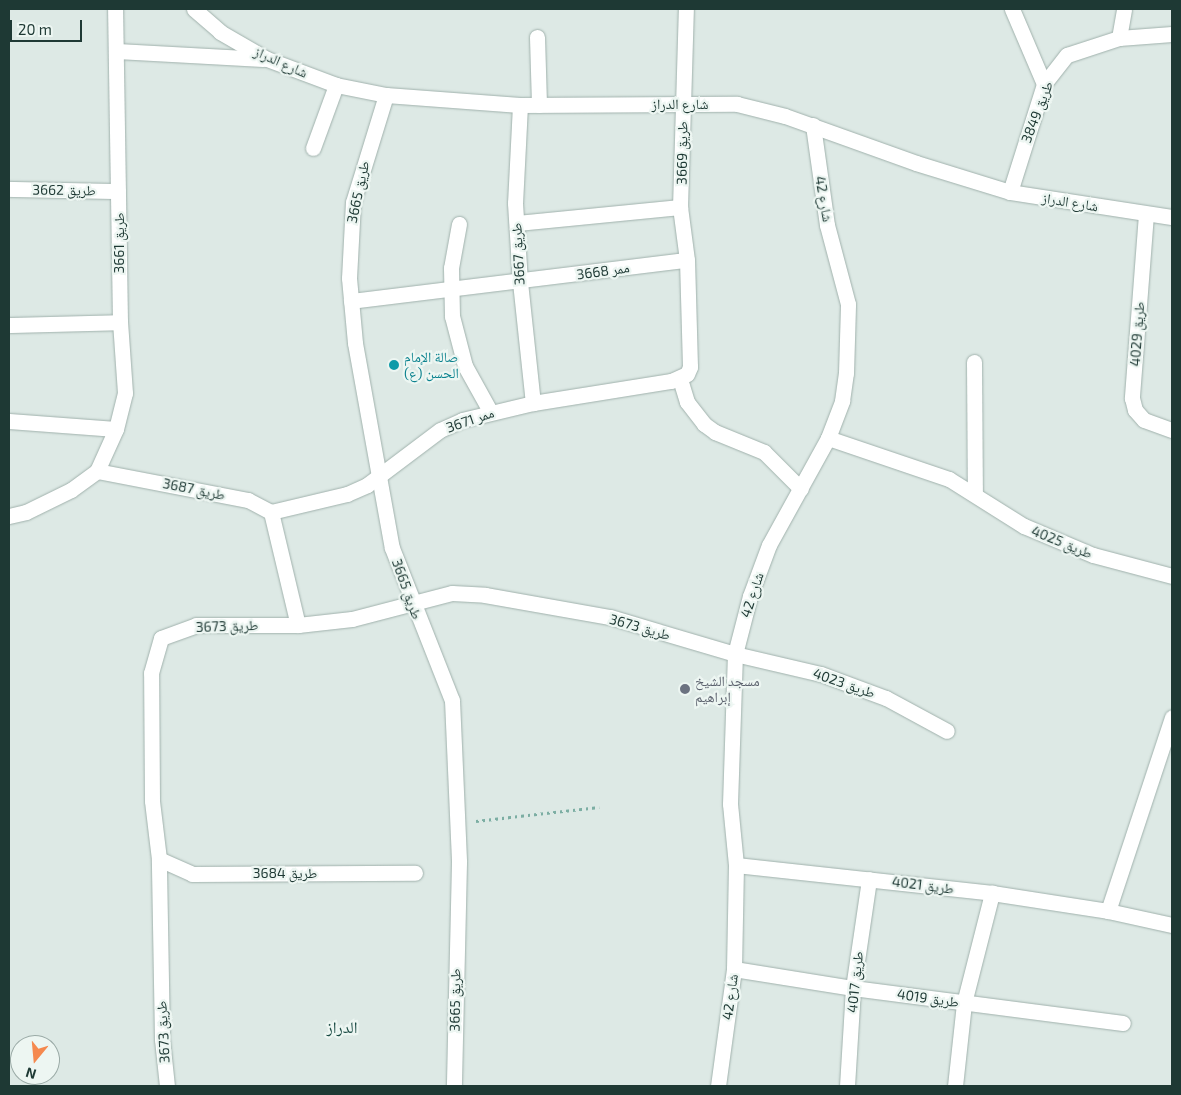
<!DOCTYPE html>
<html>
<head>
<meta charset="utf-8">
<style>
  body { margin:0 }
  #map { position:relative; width:1181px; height:1095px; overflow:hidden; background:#dde9e5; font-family:"Exo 2","Noto Naskh Arabic",sans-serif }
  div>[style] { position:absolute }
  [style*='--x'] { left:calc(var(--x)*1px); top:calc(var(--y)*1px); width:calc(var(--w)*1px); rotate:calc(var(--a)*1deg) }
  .path>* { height:3px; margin-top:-1.5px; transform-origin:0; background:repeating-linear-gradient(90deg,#7caea3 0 2.5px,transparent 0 6.5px) }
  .roads { filter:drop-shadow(0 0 1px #a0b1ac) drop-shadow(0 0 1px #a0b1ac) }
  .minor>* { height:15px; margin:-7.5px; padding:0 7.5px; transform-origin:7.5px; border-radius:7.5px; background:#fff }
  .dots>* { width:14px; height:14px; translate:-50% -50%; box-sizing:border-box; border:2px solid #edf6f2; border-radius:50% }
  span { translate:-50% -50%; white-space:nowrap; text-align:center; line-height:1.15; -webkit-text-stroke:4.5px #edf6f2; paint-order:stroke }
  .street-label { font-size:14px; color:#1e3934 }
  .culture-label { font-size:14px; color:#0d838f }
  .left { translate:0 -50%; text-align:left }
  .worship-label { font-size:14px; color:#5b616d }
  .quarter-label { font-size:16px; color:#1a4b44 }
  .frame { position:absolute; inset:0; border:10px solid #1e3934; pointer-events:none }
  .north { position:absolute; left:10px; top:1035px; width:50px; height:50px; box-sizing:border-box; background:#edf6f2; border:1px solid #9aaaa6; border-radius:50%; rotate:197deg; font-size:14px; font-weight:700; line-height:20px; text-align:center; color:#1e3934 }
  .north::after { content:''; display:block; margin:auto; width:18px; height:22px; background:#f5894f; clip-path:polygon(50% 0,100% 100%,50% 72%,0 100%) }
  .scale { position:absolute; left:10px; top:20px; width:72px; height:22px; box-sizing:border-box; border:2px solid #1e3934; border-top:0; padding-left:6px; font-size:15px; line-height:18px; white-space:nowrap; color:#1e3934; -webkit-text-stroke:4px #edf6f2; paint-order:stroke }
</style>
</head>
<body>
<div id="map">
  <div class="path">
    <i style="--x:476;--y:821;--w:124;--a:-6.5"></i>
  </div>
  <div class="roads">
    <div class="minor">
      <i style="--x:194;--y:9;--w:35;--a:41"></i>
      <i style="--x:220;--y:32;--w:54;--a:29.9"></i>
      <i style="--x:267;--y:59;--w:74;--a:20.6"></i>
      <i style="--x:336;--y:85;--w:51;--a:11.3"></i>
      <i style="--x:386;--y:95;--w:134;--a:4.3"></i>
      <i style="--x:520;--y:105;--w:217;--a:-0.3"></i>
      <i style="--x:737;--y:104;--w:49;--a:14"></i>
      <i style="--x:785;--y:116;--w:139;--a:19.7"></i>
      <i style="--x:916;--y:163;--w:98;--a:17.1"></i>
      <i style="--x:1010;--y:192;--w:164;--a:8.8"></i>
      <i style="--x:1012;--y:9;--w:82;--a:66.9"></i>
      <i style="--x:537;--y:37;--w:68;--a:88.3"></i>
      <i style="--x:1119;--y:38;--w:29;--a:-80"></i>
      <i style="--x:117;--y:51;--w:146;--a:3.1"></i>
      <i style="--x:386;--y:95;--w:112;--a:107.1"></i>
      <i style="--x:353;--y:202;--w:76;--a:93"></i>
      <i style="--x:349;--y:278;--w:65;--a:84.7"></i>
      <i style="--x:355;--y:343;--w:208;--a:79.8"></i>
      <i style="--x:392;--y:548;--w:163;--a:68.5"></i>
      <i style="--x:452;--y:700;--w:162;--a:87.5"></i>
      <i style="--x:459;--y:862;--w:224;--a:91.3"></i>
      <i style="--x:520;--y:105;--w:98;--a:92.9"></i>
      <i style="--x:515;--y:203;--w:79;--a:86.4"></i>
      <i style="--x:520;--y:282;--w:122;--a:83.9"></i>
      <i style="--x:313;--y:148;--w:67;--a:-69.9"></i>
      <i style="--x:9;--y:189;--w:109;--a:1.1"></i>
      <i style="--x:1010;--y:192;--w:113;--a:-72.5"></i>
      <i style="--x:1044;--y:84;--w:37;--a:-52"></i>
      <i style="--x:1067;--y:55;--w:55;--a:-18.1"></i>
      <i style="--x:1119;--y:38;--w:53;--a:-4.3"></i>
      <i style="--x:1146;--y:214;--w:185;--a:94.4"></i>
      <i style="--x:1132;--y:398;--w:12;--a:76"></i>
      <i style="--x:1135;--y:410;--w:13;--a:48"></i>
      <i style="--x:1144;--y:420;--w:30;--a:20"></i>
      <i style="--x:517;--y:223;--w:164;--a:-5.6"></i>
      <i style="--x:459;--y:224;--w:45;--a:100.3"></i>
      <i style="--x:451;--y:268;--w:48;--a:88.8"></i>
      <i style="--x:452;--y:316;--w:52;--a:75.4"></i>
      <i style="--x:465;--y:366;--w:51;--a:60.9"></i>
      <i style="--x:351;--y:301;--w:338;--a:-7"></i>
      <i style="--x:9;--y:325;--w:111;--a:-1.5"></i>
      <i style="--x:974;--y:362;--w:132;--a:89.6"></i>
      <i style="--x:680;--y:379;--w:24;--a:73"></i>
      <i style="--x:687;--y:402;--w:28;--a:52"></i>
      <i style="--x:704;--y:424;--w:14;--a:36"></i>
      <i style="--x:715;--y:432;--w:53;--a:22.2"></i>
      <i style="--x:764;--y:452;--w:52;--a:45"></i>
      <i style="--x:9;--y:421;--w:107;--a:4.3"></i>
      <i style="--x:828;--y:438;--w:128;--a:18.7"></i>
      <i style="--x:949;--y:479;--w:89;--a:32.1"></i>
      <i style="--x:1024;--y:526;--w:75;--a:22.8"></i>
      <i style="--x:1093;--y:555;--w:82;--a:14.9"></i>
      <i style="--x:97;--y:471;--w:46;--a:-65.7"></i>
      <i style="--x:116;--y:429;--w:37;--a:-76"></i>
      <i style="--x:125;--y:393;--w:71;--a:-94"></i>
      <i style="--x:120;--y:322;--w:313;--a:-90.9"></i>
      <i style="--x:271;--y:512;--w:78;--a:-13.3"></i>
      <i style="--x:347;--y:494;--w:22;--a:-24"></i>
      <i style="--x:367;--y:485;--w:91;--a:-37"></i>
      <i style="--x:440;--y:430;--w:24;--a:-24"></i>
      <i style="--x:462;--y:420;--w:73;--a:-13.5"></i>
      <i style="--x:533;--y:403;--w:140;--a:-9.1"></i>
      <i style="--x:671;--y:381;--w:17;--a:-24"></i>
      <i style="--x:687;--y:374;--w:8;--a:-67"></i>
      <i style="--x:690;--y:367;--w:107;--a:-91.6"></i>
      <i style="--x:687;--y:260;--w:53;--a:-97.5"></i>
      <i style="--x:680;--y:207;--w:198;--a:-88.3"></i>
      <i style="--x:9;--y:516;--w:17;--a:-13"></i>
      <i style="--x:26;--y:512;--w:50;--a:-26.1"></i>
      <i style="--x:71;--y:490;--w:32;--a:-36"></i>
      <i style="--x:97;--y:471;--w:154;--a:10.9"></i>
      <i style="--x:248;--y:500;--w:26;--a:28"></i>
      <i style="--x:271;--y:512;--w:116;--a:76.6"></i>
      <i style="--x:159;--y:859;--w:36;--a:24"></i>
      <i style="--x:192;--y:874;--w:223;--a:-0.3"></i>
      <i style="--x:736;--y:865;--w:258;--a:6.2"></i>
      <i style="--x:992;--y:893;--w:117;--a:8.8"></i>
      <i style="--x:1108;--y:911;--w:66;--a:12.3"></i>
      <i style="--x:1108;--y:911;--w:204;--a:-71.7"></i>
      <i style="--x:734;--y:969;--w:121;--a:9.1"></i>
      <i style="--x:853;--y:988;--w:272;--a:7.4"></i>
      <i style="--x:167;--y:1086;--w:47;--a:-96.1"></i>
      <i style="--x:162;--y:1039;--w:180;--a:-91"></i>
      <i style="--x:159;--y:859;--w:58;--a:-96.9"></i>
      <i style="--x:152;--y:801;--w:128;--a:-90.4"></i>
      <i style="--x:151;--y:673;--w:36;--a:-74"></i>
      <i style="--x:161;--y:638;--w:37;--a:-20"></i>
      <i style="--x:196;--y:625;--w:102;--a:0"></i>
      <i style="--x:298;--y:625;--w:54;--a:-6.3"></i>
      <i style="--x:352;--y:619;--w:103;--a:-14.6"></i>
      <i style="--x:452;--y:593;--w:33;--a:3"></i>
      <i style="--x:485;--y:595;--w:127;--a:10"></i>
      <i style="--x:610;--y:617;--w:130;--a:16.5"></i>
      <i style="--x:735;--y:654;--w:88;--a:13.1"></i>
      <i style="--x:821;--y:674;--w:69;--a:20.3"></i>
      <i style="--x:886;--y:698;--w:69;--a:28.4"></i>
      <i style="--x:718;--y:1086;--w:118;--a:-82.2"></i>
      <i style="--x:734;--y:969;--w:104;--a:-88.9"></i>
      <i style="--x:736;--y:865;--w:61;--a:-95.6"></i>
      <i style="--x:730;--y:804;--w:150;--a:-88.1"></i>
      <i style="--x:735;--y:654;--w:60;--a:-75.5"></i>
      <i style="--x:750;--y:596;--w:54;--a:-69.6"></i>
      <i style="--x:769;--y:545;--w:122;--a:-61.1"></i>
      <i style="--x:828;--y:438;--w:40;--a:-69"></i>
      <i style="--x:842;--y:401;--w:28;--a:-82"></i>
      <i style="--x:846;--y:373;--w:69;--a:-88.3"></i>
      <i style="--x:848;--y:304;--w:82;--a:-104.9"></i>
      <i style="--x:827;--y:225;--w:101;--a:-98"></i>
      <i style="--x:847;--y:1086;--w:98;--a:-86.5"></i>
      <i style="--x:853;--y:988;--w:110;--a:-81.6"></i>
      <i style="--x:955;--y:1086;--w:83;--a:-83.8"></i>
      <i style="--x:964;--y:1003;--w:114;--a:-75.7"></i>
    </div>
  </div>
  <div class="dots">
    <i style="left:394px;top:365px;background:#0f9aa8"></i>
    <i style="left:685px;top:689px;background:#6b7280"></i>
  </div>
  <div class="street-label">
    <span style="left:281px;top:62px;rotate:24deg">شارع الدراز</span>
    <span style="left:680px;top:104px">شارع الدراز</span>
    <span style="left:1037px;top:112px;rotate:-69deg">طريق 3849</span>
    <span style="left:682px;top:153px;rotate:-89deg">طريق 3669</span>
    <span style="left:64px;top:190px;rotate:1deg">طريق 3662</span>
    <span style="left:358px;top:192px;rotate:-78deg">طريق 3665</span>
    <span style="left:824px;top:199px;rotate:80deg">شارع 42</span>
    <span style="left:1070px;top:202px;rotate:9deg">شارع الدراز</span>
    <span style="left:119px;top:243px;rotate:-90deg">طريق 3661</span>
    <span style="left:518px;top:254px;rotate:-93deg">طريق 3667</span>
    <span style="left:603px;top:271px;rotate:-8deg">ممر 3668</span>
    <span style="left:1137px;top:334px;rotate:-86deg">طريق 4029</span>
    <span style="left:470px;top:420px;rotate:-19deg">ممر 3671</span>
    <span style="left:194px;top:489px;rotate:11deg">طريق 3687</span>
    <span style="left:1062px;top:542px;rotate:22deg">طريق 4025</span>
    <span style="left:407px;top:589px;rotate:70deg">طريق 3665</span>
    <span style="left:752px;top:595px;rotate:-72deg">شارع 42</span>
    <span style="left:227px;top:626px;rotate:-2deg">طريق 3673</span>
    <span style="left:640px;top:627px;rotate:16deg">طريق 3673</span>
    <span style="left:844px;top:683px;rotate:19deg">طريق 4023</span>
    <span style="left:285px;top:873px">طريق 3684</span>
    <span style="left:923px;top:885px;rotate:7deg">طريق 4021</span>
    <span style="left:855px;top:982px;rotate:-84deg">طريق 4017</span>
    <span style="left:730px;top:997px;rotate:-82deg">شارع 42</span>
    <span style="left:928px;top:998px;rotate:8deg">طريق 4019</span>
    <span style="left:455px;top:1000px;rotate:-89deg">طريق 3665</span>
    <span style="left:163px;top:1032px;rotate:-93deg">طريق 3673</span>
  </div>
  <div class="culture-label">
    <span class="left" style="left:404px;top:365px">صالة الإمام<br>الحسن (ع)</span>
  </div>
  <div class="worship-label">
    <span class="left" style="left:695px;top:689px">مسجد الشيخ<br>إبراهيم</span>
  </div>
  <div class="quarter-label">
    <span style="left:342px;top:1027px">الدراز</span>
  </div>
  <div class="frame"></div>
  <div class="north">N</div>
  <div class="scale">20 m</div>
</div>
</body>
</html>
